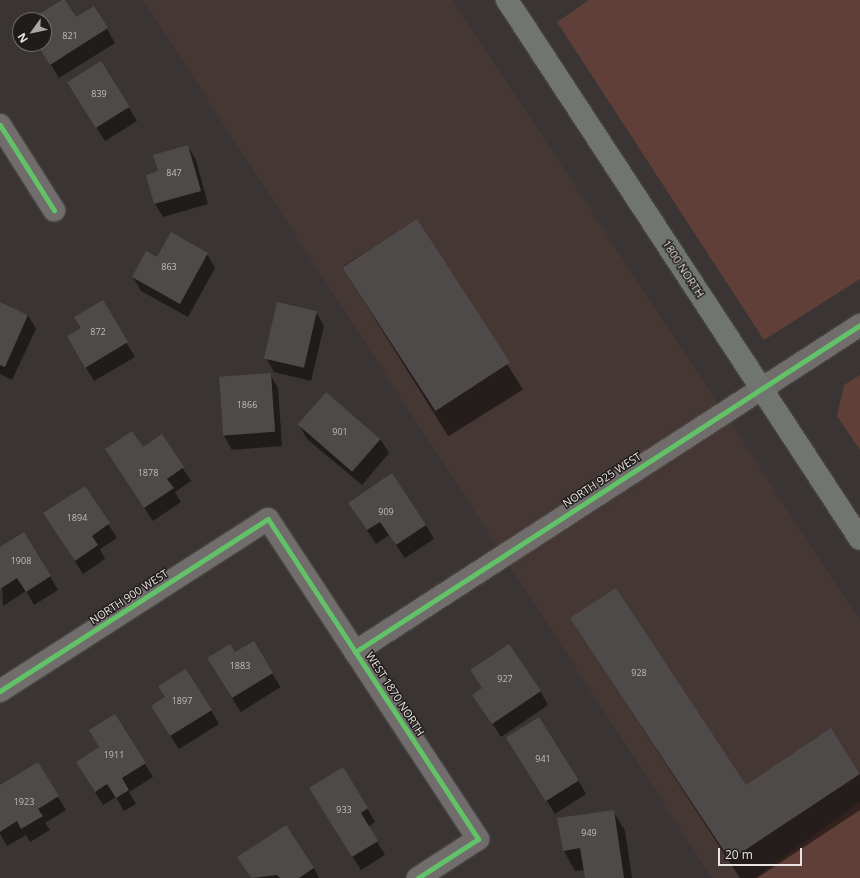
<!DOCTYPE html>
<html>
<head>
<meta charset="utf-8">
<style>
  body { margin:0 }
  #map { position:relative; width:860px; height:878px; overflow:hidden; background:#3a3534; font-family:"Open Sans",sans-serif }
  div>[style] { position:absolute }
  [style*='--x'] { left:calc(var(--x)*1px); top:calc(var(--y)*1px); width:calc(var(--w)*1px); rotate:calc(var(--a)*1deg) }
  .built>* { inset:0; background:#453733 }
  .green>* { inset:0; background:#5f3f38 }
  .shadow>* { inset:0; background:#0007; transform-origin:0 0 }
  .building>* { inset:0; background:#4e4a49; transform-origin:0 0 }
  .roads { filter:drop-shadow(0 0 1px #565150) drop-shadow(0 0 1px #565150) }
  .street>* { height:22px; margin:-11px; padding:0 11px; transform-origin:11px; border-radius:11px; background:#716d6c }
  .primary>* { height:22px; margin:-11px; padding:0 11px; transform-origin:11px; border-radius:11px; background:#717572 }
  .cycleway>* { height:5px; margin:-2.5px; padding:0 2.5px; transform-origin:2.5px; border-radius:2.5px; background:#61c268 }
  span { translate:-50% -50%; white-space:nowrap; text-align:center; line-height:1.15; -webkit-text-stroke:3px #201c1b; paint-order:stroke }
  .number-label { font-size:9px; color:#c2bdbb }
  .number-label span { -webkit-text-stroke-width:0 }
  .street-label { font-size:11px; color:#e9e3e1 }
  .north { position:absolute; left:12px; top:12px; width:40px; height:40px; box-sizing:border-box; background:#201c1b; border:1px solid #706c6a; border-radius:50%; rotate:237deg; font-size:11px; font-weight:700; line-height:16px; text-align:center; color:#e9e3e1 }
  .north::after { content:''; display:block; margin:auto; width:14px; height:18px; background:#aca6a4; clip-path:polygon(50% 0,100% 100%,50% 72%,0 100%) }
  .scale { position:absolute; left:718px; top:848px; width:84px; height:18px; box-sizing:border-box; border:2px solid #e9e3e1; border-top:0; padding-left:5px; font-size:12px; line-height:14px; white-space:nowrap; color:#e9e3e1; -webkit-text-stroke:3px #201c1b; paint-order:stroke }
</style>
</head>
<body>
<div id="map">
  <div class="built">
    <i style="clip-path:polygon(143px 0,453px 0,860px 620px,860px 803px,757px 878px,712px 878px)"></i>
  </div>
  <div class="green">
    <i style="clip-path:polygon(589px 0,860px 0,860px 279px,764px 340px,557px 22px)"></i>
    <i style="clip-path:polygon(860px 375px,860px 450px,837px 416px,844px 385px)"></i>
    <i style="clip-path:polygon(860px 802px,860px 878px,754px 878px)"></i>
  </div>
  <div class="shadow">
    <i style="clip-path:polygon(64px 0,76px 18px,107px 29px,115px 43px,59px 78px,38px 44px,44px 44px,44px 20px,35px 18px)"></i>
    <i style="clip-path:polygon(101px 62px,137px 121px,105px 141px,77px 96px)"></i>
    <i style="clip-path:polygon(188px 146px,196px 160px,208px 204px,163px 217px,155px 204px,159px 172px)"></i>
    <i style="left:417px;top:220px;width:200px;height:88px;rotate:58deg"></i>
    <i style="clip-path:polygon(207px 254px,215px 268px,188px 317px,141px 291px,133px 277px,158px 258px)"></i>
    <i style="clip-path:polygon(102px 302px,135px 357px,94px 381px,68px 337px,82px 328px)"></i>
    <i style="clip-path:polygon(0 303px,28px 315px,36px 329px,12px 380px,0 374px)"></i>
    <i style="clip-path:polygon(316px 312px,324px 326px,311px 381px,274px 372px,266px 358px)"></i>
    <i style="clip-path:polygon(270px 374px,278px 388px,282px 446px,232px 450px,224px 436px)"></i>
    <i style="clip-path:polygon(299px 425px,381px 440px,389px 453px,362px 485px,307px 439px)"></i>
    <i style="clip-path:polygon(162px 436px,191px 481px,175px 492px,181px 502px,153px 521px,106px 450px,143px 448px)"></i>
    <i style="clip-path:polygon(84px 487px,117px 538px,100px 549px,105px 559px,83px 574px,45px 514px)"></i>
    <i style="clip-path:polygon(349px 503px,426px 525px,434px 539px,405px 558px,389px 535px,376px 544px)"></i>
    <i style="clip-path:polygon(0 548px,50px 576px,58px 590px,34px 605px,26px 591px,3px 606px)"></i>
    <i style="clip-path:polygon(571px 618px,746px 786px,831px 729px,860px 774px,860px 810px,757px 878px,740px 878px)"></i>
    <i style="left:253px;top:643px;width:52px;height:47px;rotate:58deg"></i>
    <i style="clip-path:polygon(471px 671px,540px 691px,548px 705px,501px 737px,474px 695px,483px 689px)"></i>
    <i style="clip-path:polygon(211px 710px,219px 724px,179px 749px,160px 720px)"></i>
    <i style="clip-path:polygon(100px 748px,145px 764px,153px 777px,129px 792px,136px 804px,124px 811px,116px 797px,103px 805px,85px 776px)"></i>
    <i style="clip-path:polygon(516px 752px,578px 780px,586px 794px,555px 814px)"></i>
    <i style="clip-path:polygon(0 786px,58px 797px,66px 810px,45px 823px,50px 830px,30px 842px,26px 835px,7px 846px,0 834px)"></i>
    <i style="clip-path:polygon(318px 802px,367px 808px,375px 822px,368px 827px,385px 855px,361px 870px)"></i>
    <i style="clip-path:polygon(613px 811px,625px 831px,632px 878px,586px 878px,585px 870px,575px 871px,564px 851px,559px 819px)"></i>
    <i style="clip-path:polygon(314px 868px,319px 878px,251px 878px,247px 872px)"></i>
  </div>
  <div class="building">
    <i style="clip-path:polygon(62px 0,65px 0,76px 17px,94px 6px,108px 28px,50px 65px,37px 44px,44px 44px,44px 20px,34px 17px)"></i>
    <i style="left:101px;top:61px;width:54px;height:40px;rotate:58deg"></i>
    <i style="clip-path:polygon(188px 145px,201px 191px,154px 204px,146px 175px,158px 171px,153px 155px)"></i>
    <i style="left:417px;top:219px;width:171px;height:89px;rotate:57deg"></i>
    <i style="clip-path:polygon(171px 232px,208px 253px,180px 304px,132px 277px,146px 251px,157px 257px)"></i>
    <i style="clip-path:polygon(103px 300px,128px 342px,85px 368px,67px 336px,81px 328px,74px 317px)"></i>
    <i style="clip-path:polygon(0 302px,28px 315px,5px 367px,0 365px)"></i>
    <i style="left:277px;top:302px;width:41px;height:58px;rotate:13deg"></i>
    <i style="left:271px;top:373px;width:59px;height:52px;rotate:86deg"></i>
    <i style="left:326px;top:392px;width:72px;height:43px;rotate:41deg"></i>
    <i style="clip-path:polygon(132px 431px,143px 447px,162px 434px,184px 467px,167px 479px,174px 488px,144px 508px,105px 449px)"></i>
    <i style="clip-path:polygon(392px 473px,426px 525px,396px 545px,380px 522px,367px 530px,348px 503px)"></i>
    <i style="clip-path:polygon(85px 486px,110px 523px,92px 536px,98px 545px,75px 561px,43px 513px)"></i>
    <i style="clip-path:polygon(24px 532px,51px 576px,26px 592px,17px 578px,0 589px,0 547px)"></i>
    <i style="clip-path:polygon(616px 588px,746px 785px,831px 728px,860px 774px,730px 860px,570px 618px)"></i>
    <i style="clip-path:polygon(254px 641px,273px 673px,232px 698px,207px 658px,230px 644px,235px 652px)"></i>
    <i style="clip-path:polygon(509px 644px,541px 691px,492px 724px,472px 695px,482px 688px,470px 670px)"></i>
    <i style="clip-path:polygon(186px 669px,212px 710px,170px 736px,151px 706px,165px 697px,158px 686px)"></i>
    <i style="clip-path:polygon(115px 714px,146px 763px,122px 778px,129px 790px,116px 798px,107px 784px,95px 792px,76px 762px,99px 747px,89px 730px)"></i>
    <i style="left:539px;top:717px;width:75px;height:39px;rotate:58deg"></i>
    <i style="clip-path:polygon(38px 762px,59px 796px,38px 809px,43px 816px,21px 829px,17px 821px,0 832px,0 785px)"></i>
    <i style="clip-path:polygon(343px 767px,368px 808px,361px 813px,378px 841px,352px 857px,309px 788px)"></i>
    <i style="clip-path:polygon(614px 810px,624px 878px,585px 878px,580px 848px,563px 851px,557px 818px)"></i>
    <i style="clip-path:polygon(286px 825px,314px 868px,299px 878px,280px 878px,277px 875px,251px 878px,237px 857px)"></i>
  </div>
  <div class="roads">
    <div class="street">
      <i style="--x:0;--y:125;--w:101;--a:57.6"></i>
      <i style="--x:355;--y:652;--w:602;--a:-32.92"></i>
      <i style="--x:0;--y:691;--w:318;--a:-32.7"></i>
      <i style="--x:268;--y:519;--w:383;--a:56.7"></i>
      <i style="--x:478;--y:839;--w:72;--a:147"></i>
    </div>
    <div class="primary">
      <i style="--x:507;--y:0;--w:644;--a:56.78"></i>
    </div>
  </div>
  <div class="cycleway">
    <i style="--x:0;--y:125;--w:101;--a:57.6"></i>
    <i style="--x:355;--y:652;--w:602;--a:-32.92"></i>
    <i style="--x:0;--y:691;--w:318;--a:-32.7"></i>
    <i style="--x:268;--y:519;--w:383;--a:56.7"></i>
    <i style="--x:478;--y:839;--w:72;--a:147"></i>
  </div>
  <div class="number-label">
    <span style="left:70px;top:36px">821</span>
    <span style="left:99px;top:94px">839</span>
    <span style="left:174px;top:173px">847</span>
    <span style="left:169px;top:267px">863</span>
    <span style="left:98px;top:332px">872</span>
    <span style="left:247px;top:405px">1866</span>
    <span style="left:340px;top:432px">901</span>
    <span style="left:148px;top:473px">1878</span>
    <span style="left:386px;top:512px">909</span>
    <span style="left:77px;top:518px">1894</span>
    <span style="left:21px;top:561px">1908</span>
    <span style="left:240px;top:666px">1883</span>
    <span style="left:639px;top:673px">928</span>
    <span style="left:505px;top:679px">927</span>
    <span style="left:182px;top:701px">1897</span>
    <span style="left:114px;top:755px">1911</span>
    <span style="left:543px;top:759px">941</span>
    <span style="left:24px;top:802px">1923</span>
    <span style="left:344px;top:810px">933</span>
    <span style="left:589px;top:833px">949</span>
  </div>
  <div class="street-label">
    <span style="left:683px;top:269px;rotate:57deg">1800 NORTH</span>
    <span style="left:602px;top:480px;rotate:-33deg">NORTH 925 WEST</span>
    <span style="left:129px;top:597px;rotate:-33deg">NORTH 900 WEST</span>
    <span style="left:395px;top:694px;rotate:57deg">WEST 1870 NORTH</span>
  </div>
  <div class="north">N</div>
  <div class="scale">20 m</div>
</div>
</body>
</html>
